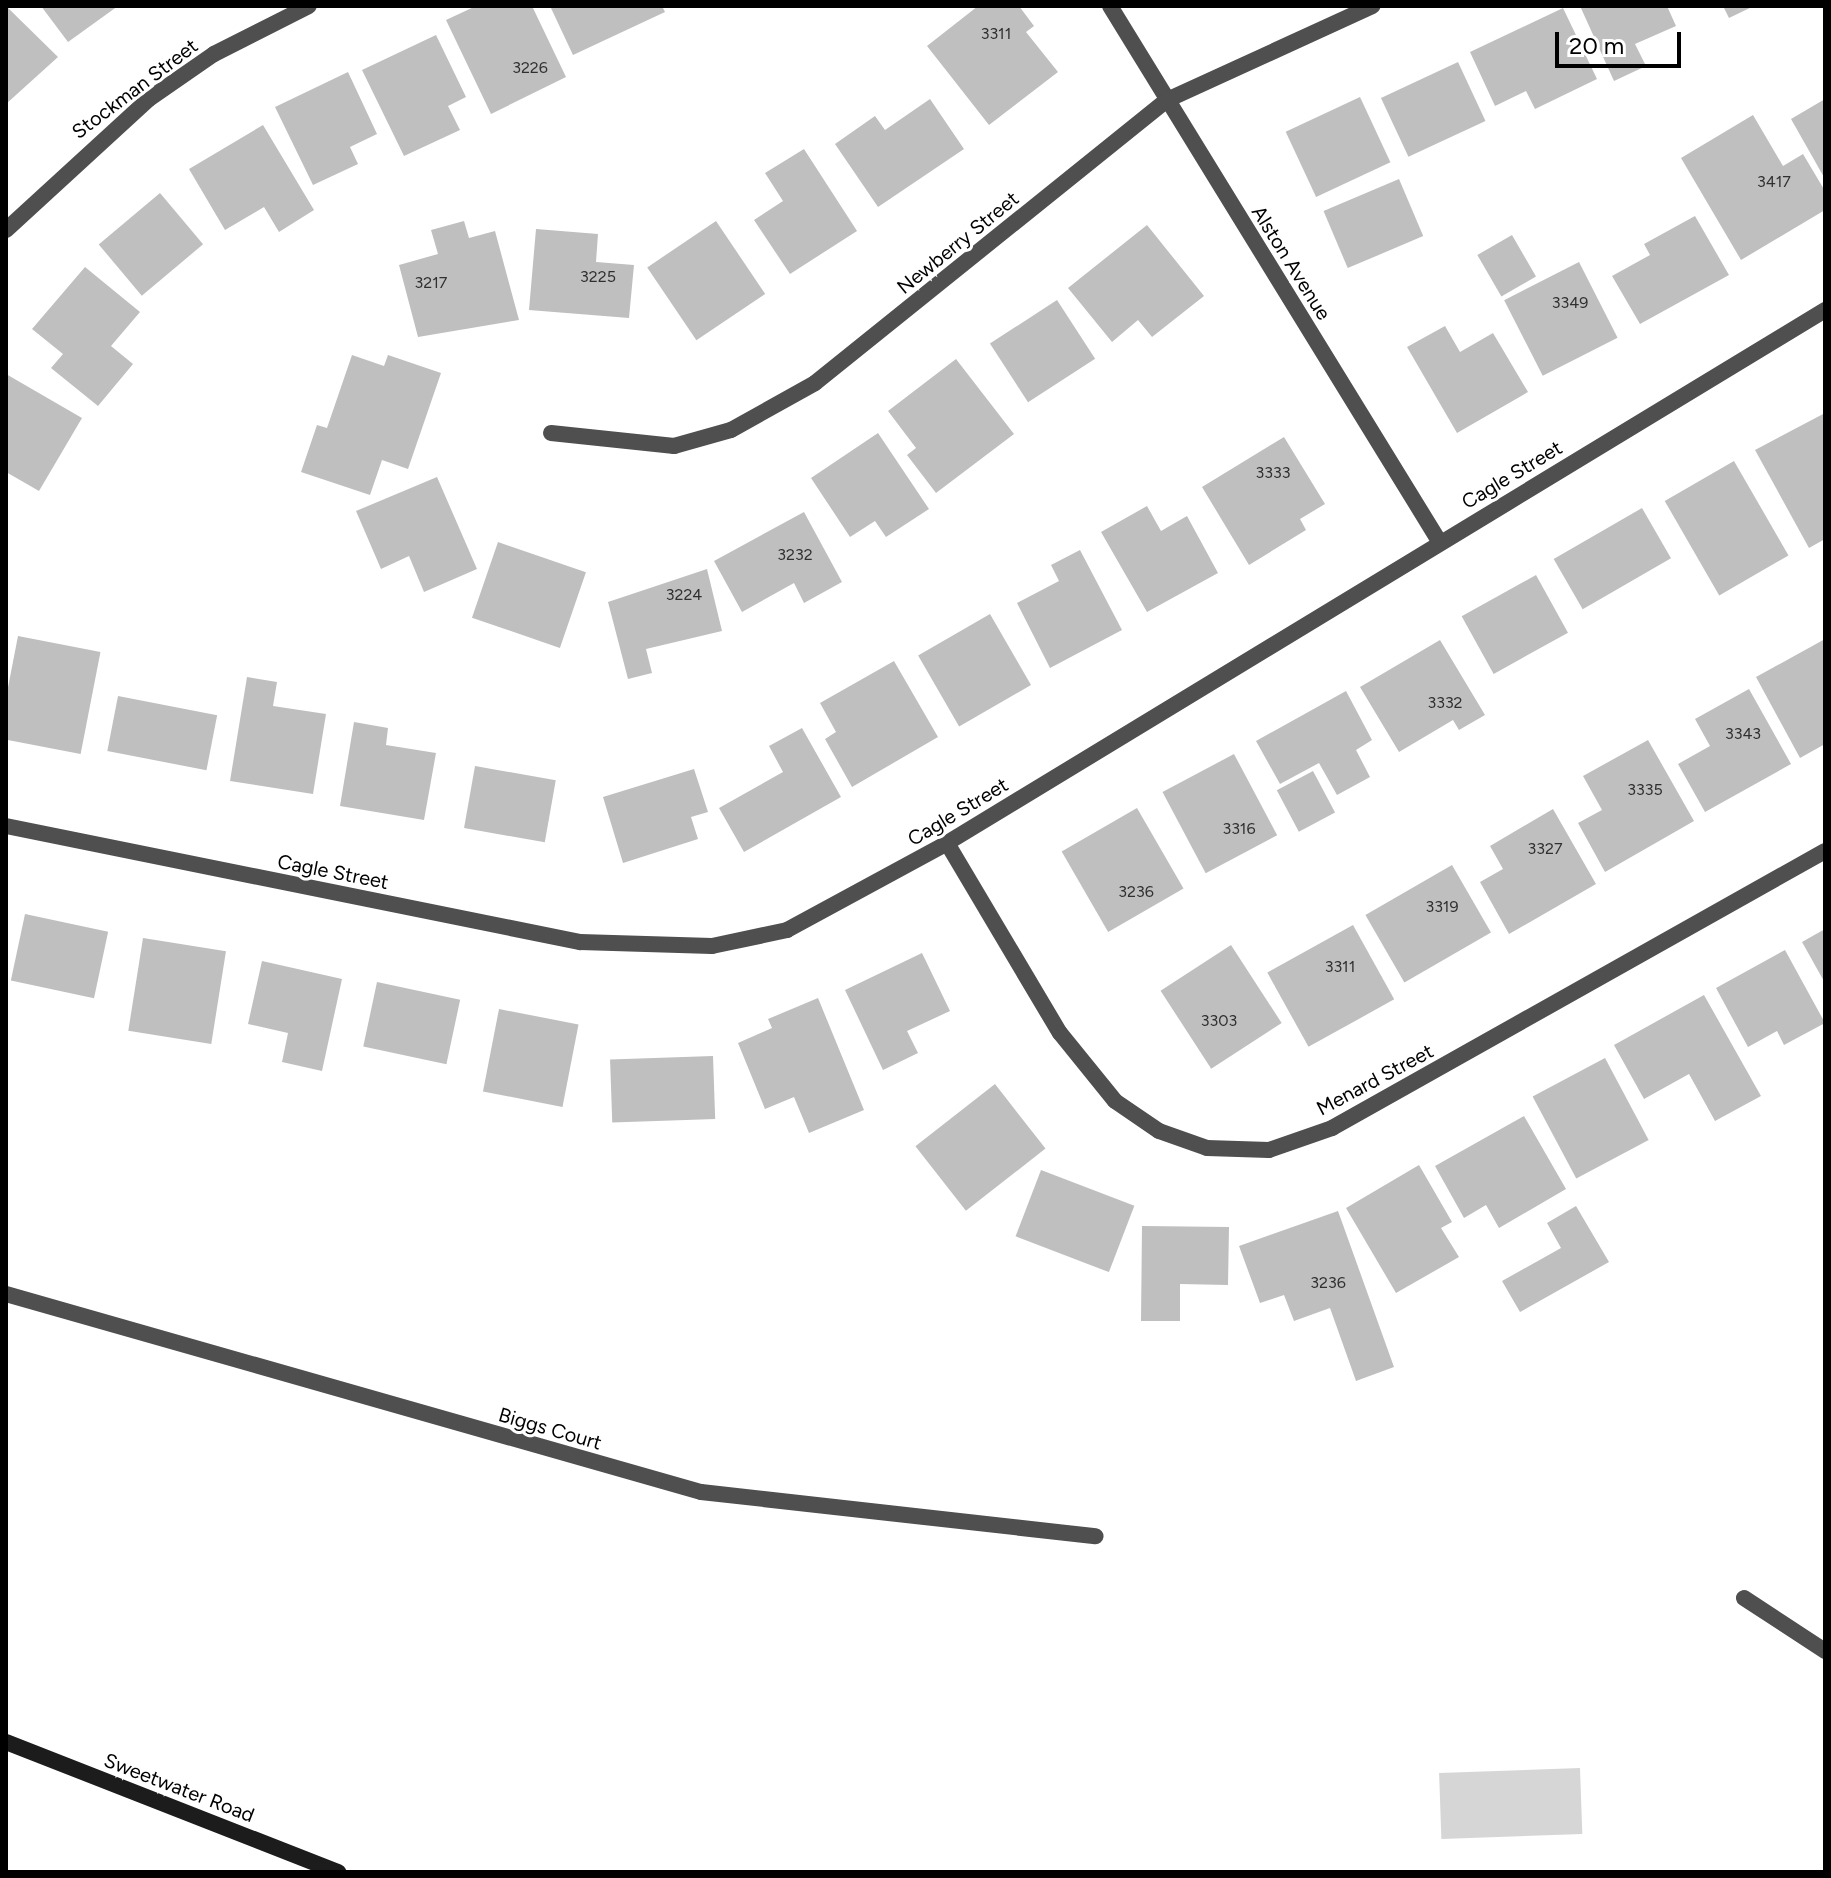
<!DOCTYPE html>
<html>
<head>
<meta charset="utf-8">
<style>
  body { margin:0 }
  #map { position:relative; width:1831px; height:1878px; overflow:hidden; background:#fff; font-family:Figtree,sans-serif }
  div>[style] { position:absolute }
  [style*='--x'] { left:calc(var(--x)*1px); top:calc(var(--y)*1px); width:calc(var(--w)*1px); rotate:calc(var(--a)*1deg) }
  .green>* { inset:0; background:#d6d6d6; transform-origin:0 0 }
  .building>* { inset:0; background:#bfbfbf; transform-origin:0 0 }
  .service>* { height:16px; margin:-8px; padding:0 8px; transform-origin:8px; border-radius:8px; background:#4f4f4f }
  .minor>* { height:16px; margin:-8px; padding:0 8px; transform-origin:8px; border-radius:8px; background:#4f4f4f }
  .tertiary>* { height:16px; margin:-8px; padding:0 8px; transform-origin:8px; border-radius:8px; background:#4f4f4f }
  .secondary>* { height:16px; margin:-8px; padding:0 8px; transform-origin:8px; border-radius:8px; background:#1c1c1c }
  span { translate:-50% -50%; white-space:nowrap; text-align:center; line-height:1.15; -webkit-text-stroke:6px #fff; paint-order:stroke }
  .number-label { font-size:16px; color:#303030 }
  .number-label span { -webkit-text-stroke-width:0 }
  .street-label { font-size:20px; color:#000 }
  .frame { position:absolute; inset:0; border:8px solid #000; pointer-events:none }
  .scale { position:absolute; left:1555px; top:32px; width:126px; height:36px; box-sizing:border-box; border:4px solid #000; border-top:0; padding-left:10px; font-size:24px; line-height:28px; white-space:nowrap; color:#000; -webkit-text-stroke:6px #fff; paint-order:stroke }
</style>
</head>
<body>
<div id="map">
  <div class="green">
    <i style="left:1580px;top:1768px;width:66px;height:141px;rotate:88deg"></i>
  </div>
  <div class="building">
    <i style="clip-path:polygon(6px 6px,58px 57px,6px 104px)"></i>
    <i style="clip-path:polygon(41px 6px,118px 6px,68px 42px)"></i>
    <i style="clip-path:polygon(476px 6px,532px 6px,566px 77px,491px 114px,446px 20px)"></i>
    <i style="clip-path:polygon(550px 6px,662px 6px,665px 12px,573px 55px)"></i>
    <i style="clip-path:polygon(978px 6px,1019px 6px,1034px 26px,1026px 32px,1058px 72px,989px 125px,927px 46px)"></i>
    <i style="clip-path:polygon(1580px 6px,1667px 6px,1676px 26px,1635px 44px,1646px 66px,1614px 81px)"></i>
    <i style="clip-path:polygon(1723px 6px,1754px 6px,1729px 18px)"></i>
    <i style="clip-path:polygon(1563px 8px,1597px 79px,1535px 109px,1526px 91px,1495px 106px,1470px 52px)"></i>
    <i style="clip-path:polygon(436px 35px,466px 97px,448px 106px,460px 130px,404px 156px,362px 70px)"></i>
    <i style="left:1458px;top:62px;width:65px;height:85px;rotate:65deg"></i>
    <i style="clip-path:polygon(348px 72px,377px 134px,350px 147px,358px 164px,313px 185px,275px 107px)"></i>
    <i style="left:1360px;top:97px;width:72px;height:82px;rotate:65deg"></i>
    <i style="clip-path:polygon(930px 99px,964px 149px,878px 207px,835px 144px,875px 116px,885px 130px)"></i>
    <i style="clip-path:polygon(1825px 99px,1825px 179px,1791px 119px)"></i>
    <i style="clip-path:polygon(1753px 115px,1783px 166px,1803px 154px,1825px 191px,1825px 210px,1741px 260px,1681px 158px)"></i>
    <i style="clip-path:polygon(263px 125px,314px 210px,279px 232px,264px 207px,225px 230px,189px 169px)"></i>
    <i style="clip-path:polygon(804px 149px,857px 231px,790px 274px,754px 220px,783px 201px,765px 173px)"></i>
    <i style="left:1399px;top:179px;width:62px;height:82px;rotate:67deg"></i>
    <i style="left:160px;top:193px;width:67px;height:80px;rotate:50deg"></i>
    <i style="clip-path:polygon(1695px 216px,1729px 275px,1640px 324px,1612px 276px,1650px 255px,1644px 244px)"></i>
    <i style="clip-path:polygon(464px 221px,469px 238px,495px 231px,519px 320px,418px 337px,399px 265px,438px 254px,431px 230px)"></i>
    <i style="left:716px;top:221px;width:88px;height:83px;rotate:56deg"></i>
    <i style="clip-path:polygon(1147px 225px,1204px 296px,1152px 337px,1138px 320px,1112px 342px,1068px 288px)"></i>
    <i style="clip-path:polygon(536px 229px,598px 234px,596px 262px,634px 265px,629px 318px,529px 310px)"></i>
    <i style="left:1512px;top:235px;width:48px;height:40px;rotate:60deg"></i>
    <i style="left:1579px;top:262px;width:85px;height:84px;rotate:63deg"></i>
    <i style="clip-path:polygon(85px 267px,140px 312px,111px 346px,133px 364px,98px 406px,51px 368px,63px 354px,32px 329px)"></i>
    <i style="left:1057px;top:300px;width:70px;height:80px;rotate:57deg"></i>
    <i style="clip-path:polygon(1445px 326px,1460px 352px,1493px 333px,1528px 392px,1457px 433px,1407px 347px)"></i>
    <i style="clip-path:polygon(352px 355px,384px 366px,388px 355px,441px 373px,408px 469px,382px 460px,370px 495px,301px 472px,317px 425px,327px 428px)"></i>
    <i style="clip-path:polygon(956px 359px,1014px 434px,936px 493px,907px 455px,916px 448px,888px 411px)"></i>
    <i style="clip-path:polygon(6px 374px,82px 418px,39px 491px,6px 472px)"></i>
    <i style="clip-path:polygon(1825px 413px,1825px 539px,1809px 548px,1755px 450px)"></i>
    <i style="clip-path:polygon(878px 433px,929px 509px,886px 537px,875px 521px,850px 537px,811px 478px)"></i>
    <i style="clip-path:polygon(1284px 437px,1325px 504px,1300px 519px,1306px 530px,1249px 565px,1202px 487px)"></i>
    <i style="left:1734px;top:461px;width:109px;height:80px;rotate:60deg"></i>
    <i style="clip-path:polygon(437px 477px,477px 569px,424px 592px,409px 556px,381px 569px,356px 511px)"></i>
    <i style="clip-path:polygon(1147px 506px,1161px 531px,1187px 516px,1218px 573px,1147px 612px,1101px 532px)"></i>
    <i style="left:1642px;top:508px;width:58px;height:102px;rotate:60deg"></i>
    <i style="clip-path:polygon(804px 512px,842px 582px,804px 603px,794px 583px,742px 612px,714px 561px)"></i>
    <i style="left:498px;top:542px;width:93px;height:80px;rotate:19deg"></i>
    <i style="clip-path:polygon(1080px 550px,1122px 630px,1050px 668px,1017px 603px,1059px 581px,1051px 565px)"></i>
    <i style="clip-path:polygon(707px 569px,722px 631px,646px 649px,652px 673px,628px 679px,608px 602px)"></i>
    <i style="left:1536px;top:575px;width:66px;height:85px;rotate:61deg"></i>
    <i style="left:990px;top:614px;width:82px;height:83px;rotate:60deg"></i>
    <i style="left:18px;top:636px;width:84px;height:104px;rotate:11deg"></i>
    <i style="clip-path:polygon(1825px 639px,1825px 744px,1800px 758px,1756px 677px)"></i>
    <i style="clip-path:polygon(1440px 640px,1485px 715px,1459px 730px,1453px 720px,1399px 752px,1360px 687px)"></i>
    <i style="clip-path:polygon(894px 661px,938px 737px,852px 787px,825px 739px,836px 732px,820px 703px)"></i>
    <i style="clip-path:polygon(247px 677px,277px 682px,273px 706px,326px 714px,313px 794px,230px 781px)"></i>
    <i style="clip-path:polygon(1749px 689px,1791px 764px,1705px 812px,1678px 764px,1710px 746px,1695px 719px)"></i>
    <i style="clip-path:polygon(1346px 691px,1372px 740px,1356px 750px,1370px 777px,1337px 795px,1319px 763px,1280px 784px,1256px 741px)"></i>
    <i style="left:118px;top:696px;width:101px;height:56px;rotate:11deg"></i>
    <i style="clip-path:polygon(354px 722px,388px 728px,386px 745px,436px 753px,424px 820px,340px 806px)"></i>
    <i style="clip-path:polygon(802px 728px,841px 797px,744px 852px,719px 808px,783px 772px,769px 746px)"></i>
    <i style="clip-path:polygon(1648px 740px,1694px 821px,1605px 872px,1578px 823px,1602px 810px,1583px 776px)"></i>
    <i style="left:1234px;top:754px;width:92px;height:81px;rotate:62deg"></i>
    <i style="left:475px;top:766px;width:82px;height:63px;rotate:10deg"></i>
    <i style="clip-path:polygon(694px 769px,708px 812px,691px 817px,698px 839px,623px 863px,603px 797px)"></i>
    <i style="left:1313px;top:771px;width:47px;height:41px;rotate:62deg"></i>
    <i style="left:1137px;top:808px;width:93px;height:87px;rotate:60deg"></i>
    <i style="clip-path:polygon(1553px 809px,1596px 884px,1509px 934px,1480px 882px,1503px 869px,1490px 846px)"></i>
    <i style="left:1452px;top:865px;width:78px;height:100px;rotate:60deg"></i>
    <i style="left:25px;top:914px;width:85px;height:68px;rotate:12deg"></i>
    <i style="left:1353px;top:925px;width:85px;height:98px;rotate:61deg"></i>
    <i style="clip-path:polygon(1825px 929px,1825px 983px,1802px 942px)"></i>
    <i style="left:143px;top:938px;width:84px;height:94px;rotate:9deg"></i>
    <i style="left:1231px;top:945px;width:93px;height:84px;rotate:57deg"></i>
    <i style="clip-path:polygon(1785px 950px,1825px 1023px,1784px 1045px,1777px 1031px,1748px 1047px,1716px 988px)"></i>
    <i style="clip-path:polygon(922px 953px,950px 1011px,907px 1031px,918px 1053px,883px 1070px,845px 990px)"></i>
    <i style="clip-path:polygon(262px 961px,342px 979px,322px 1071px,282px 1062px,288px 1033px,248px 1024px)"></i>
    <i style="left:377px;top:982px;width:85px;height:66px;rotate:12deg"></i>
    <i style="clip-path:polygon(1704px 995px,1761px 1096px,1715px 1121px,1689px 1074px,1644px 1099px,1614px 1045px)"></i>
    <i style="clip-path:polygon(818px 998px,864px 1110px,809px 1133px,794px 1097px,765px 1109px,738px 1043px,772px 1028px,768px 1019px)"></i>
    <i style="left:499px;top:1009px;width:81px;height:84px;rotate:11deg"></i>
    <i style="left:713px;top:1056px;width:63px;height:103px;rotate:88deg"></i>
    <i style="left:1605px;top:1058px;width:93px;height:82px;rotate:62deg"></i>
    <i style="left:995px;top:1084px;width:82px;height:101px;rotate:52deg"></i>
    <i style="clip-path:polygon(1524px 1116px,1566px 1189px,1499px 1228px,1486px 1205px,1464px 1218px,1435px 1166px)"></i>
    <i style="clip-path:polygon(1419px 1165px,1452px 1222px,1441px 1228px,1459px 1257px,1396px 1293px,1346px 1208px)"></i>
    <i style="left:1041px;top:1170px;width:100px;height:71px;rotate:21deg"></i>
    <i style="clip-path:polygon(1576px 1206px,1609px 1262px,1520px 1312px,1502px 1281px,1561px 1248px,1547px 1223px)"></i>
    <i style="clip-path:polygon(1338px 1211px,1394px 1367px,1356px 1381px,1330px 1308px,1294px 1321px,1284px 1295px,1260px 1303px,1239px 1246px)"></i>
    <i style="clip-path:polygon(1142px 1226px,1229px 1227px,1228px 1285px,1180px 1284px,1180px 1321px,1141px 1321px)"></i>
  </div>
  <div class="service">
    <i style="--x:1744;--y:1598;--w:97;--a:33.2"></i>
  </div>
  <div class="minor">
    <i style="--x:1110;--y:6;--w:628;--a:58.41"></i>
    <i style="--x:551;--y:433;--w:124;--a:6"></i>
    <i style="--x:674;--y:446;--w:59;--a:-15.7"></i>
    <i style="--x:731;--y:430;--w:96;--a:-29.2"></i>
    <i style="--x:815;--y:383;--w:452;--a:-38.8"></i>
    <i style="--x:1167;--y:100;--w:226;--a:-24.6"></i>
    <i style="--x:6;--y:826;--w:586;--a:11.43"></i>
    <i style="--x:580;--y:942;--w:132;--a:1.7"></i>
    <i style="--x:712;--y:946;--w:77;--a:-12"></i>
    <i style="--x:787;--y:930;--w:182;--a:-28.5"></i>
    <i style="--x:947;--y:843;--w:1027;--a:-31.26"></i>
    <i style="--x:947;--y:843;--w:221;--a:59.3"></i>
    <i style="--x:1060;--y:1033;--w:87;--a:51"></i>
    <i style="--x:1115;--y:1101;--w:53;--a:34.3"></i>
    <i style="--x:1159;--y:1131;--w:51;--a:19.5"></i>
    <i style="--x:1207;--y:1148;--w:62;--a:1.8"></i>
    <i style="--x:1269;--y:1150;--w:67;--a:-19.2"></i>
    <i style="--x:1332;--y:1128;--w:565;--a:-29.33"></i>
    <i style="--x:6;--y:1294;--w:723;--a:15.9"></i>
    <i style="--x:701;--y:1492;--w:397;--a:6.4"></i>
  </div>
  <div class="tertiary">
    <i style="--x:6;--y:230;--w:194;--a:-42.5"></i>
    <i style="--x:149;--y:99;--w:79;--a:-34.7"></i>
    <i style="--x:214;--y:54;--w:106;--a:-26.8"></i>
  </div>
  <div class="secondary">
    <i style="--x:6;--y:1742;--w:357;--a:21.4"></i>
  </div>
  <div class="number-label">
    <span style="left:996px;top:34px">3311</span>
    <span style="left:530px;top:68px">3226</span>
    <span style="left:1774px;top:182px">3417</span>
    <span style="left:598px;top:277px">3225</span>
    <span style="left:431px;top:283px">3217</span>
    <span style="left:1570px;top:303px">3349</span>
    <span style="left:1273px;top:473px">3333</span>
    <span style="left:795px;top:555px">3232</span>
    <span style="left:684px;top:595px">3224</span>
    <span style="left:1445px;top:703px">3332</span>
    <span style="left:1743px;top:734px">3343</span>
    <span style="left:1645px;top:790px">3335</span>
    <span style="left:1239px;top:829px">3316</span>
    <span style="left:1545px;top:849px">3327</span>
    <span style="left:1136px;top:892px">3236</span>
    <span style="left:1442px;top:907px">3319</span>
    <span style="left:1340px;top:967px">3311</span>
    <span style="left:1219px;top:1021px">3303</span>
    <span style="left:1328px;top:1283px">3236</span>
  </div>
  <div class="street-label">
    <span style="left:135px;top:89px;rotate:-37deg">Stockman Street</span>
    <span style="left:958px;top:243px;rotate:-39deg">Newberry Street</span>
    <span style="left:1291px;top:263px;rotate:58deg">Alston Avenue</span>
    <span style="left:1512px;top:475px;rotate:-31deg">Cagle Street</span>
    <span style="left:958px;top:812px;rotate:-31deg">Cagle Street</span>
    <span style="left:333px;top:872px;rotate:11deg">Cagle Street</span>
    <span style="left:1375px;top:1080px;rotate:-28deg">Menard Street</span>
    <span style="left:550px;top:1429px;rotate:16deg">Biggs Court</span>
    <span style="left:179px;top:1788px;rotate:21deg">Sweetwater Road</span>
  </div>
  <div class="frame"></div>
  <div class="scale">20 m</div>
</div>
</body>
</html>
